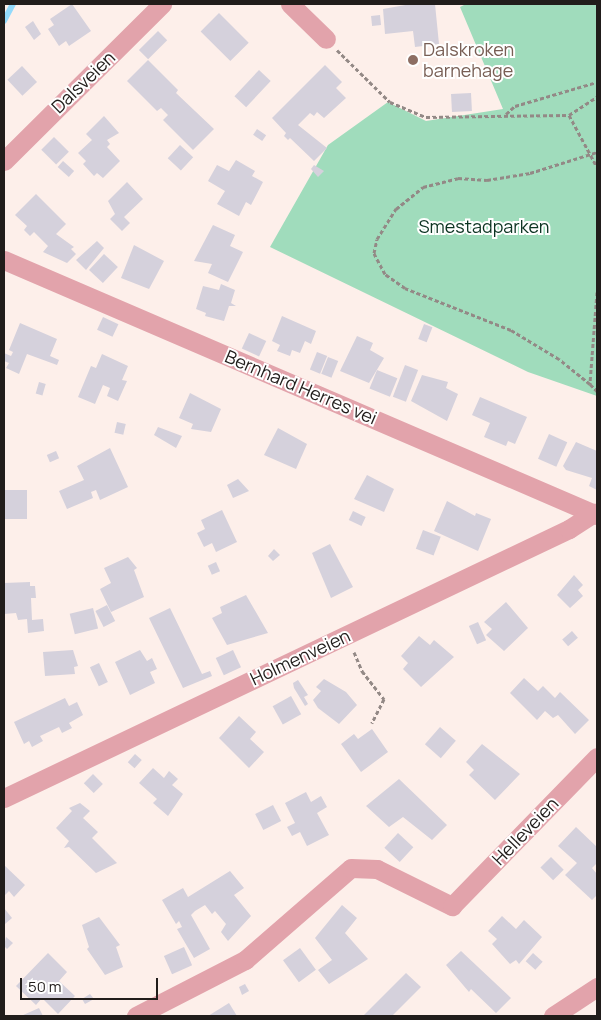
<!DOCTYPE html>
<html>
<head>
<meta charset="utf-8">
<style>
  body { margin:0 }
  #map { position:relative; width:601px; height:1020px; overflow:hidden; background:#fdefea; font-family:Manrope,sans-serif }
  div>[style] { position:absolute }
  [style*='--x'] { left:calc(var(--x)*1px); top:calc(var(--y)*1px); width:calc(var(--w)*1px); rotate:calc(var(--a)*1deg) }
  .green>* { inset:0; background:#a0dcbc }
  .stream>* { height:5.5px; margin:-2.75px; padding:0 2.75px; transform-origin:2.75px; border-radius:2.75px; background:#92dafc }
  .building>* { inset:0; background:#d5d1dc; transform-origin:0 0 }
  .path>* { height:3px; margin-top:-1.5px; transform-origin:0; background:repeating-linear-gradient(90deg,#938986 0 4px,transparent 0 6.5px) }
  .minor>* { height:19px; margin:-9.5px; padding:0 9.5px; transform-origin:9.5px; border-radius:9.5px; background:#e2a3ab }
  .dots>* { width:14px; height:14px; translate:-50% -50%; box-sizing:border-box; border:2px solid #fff; border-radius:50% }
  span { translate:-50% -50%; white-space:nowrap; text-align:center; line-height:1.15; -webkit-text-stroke:4px #fff; paint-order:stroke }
  .education-label { font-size:18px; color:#785e54 }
  .left { translate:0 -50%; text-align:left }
  .street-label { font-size:18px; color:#211d1b }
  .park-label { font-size:18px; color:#0c3422 }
  .frame { position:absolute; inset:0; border:5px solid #211d1b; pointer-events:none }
  .scale { position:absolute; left:20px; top:978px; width:138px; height:22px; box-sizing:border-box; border:2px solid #211d1b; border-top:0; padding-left:6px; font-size:15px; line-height:18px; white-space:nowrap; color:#211d1b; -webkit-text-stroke:4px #fff; paint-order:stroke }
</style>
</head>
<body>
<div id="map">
  <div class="green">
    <i style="clip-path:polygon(466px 4px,597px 4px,597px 396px,528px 372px,270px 247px,328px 145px,388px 102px,426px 121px,503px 109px,460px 7px)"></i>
  </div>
  <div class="stream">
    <i style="--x:4;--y:21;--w:19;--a:-62"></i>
  </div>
  <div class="building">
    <i style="clip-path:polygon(72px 4px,91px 31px,69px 46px,66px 41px,59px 46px,48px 29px,54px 25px,50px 19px)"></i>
    <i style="clip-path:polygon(411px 4px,435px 4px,439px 44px,415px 47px,413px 31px,385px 34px,383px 9px)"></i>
    <i style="left:219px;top:13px;width:42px;height:26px;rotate:45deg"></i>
    <i style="left:380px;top:15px;width:10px;height:9px;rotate:84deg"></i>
    <i style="clip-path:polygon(33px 21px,41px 34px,34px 40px,25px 27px)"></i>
    <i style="left:158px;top:31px;width:13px;height:27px;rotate:45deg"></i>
    <i style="clip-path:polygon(148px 60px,178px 90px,176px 93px,214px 129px,193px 150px,163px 120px,168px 115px,161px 108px,157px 111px,127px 81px)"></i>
    <i style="clip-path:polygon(325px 65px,342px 82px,336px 88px,346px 98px,324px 118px,317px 112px,314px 116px,310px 113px,298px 125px,327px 148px,314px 161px,290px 138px,288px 140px,284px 136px,286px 133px,272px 118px)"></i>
    <i style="left:22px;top:66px;width:22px;height:20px;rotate:47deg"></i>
    <i style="left:259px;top:70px;width:16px;height:36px;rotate:43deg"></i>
    <i style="left:471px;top:93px;width:18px;height:20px;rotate:87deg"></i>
    <i style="clip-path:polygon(104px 116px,119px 133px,107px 140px,110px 144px,107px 147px,120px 161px,103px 178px,97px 173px,94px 176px,83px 164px,86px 161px,78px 153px,92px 140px,86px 134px)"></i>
    <i style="left:257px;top:129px;width:11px;height:7px;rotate:34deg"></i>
    <i style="left:54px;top:137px;width:21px;height:18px;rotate:45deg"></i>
    <i style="left:180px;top:145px;width:18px;height:18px;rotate:43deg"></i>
    <i style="clip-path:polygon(236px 160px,255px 171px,252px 176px,263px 182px,251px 205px,246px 202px,239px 216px,217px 204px,225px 191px,208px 181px,217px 165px,229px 171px)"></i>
    <i style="left:63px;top:161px;width:15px;height:8px;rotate:42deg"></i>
    <i style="clip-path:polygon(314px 165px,324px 171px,318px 177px,311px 169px)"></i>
    <i style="clip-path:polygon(127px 182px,143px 199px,124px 217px,130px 223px,122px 231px,110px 219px,115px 214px,108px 201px)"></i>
    <i style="clip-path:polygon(36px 194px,66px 224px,56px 234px,74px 247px,71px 249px,76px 254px,67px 263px,43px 252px,48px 246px,34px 232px,30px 236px,24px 230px,27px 226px,15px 215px)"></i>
    <i style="clip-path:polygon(213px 225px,235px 235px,230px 246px,243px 252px,228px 282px,208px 273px,212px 264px,194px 261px)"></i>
    <i style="clip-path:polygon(97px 241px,104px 248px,86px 270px,76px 260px)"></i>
    <i style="clip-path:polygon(134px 245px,164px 261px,149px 289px,121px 278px)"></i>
    <i style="left:104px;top:254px;width:19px;height:22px;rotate:43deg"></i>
    <i style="clip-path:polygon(221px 284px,235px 290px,231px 303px,236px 306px,229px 306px,224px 321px,205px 316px,206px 313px,196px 309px,203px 286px,219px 290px)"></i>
    <i style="clip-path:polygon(282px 316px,316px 331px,311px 344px,305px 341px,300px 353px,292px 350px,290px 356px,277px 351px,280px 345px,272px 341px)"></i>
    <i style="left:103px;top:317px;width:17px;height:14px;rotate:25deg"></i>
    <i style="clip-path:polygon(20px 323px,57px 339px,50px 356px,59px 360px,57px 365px,27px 354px,19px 374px,6px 368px,9px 363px,4px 361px,4px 353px,11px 356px,13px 352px,9px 350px)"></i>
    <i style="left:424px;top:324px;width:9px;height:16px;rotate:21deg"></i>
    <i style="left:249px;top:333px;width:19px;height:17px;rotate:25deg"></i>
    <i style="clip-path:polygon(357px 336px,373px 343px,370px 350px,384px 358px,369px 383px,340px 371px)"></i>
    <i style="left:317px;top:352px;width:11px;height:19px;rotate:22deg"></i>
    <i style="clip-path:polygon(102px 354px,128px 366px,122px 380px,127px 381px,118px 401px,107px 396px,110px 388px,103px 385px,95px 404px,78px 397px,91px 366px,96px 368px)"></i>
    <i style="left:328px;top:357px;width:11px;height:18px;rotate:22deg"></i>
    <i style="left:405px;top:365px;width:14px;height:34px;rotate:21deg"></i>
    <i style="left:377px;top:370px;width:22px;height:20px;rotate:22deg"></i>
    <i style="clip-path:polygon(422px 375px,448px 382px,446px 388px,458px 394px,447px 421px,411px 401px)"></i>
    <i style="left:39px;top:382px;width:7px;height:12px;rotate:16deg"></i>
    <i style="clip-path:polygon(190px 393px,221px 409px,211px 432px,191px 429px,193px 424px,179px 418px)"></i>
    <i style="clip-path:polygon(480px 397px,527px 417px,515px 444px,508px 441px,506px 446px,484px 437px,490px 423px,472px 415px)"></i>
    <i style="left:117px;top:422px;width:9px;height:11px;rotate:13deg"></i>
    <i style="clip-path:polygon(158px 427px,182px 436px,176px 448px,154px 435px)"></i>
    <i style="clip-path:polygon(278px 428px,307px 444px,296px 469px,264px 455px)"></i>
    <i style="left:549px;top:434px;width:20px;height:27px;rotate:24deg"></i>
    <i style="clip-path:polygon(576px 442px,597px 451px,597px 490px,589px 486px,592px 478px,566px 470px,563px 466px)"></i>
    <i style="clip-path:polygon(110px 448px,128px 487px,100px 500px,96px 490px,91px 492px,93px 498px,67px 509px,59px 491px,84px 480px,77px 466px)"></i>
    <i style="left:56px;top:451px;width:8px;height:10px;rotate:67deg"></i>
    <i style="clip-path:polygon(367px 475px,394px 489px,384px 512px,354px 499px)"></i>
    <i style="clip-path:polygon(238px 479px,249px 491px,233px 498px,227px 485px)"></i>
    <i style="left:4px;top:490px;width:23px;height:29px"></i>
    <i style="clip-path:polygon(447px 501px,475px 516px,476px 513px,491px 519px,478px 551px,434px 531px)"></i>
    <i style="clip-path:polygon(222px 510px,237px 542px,216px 552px,212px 543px,204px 547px,197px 533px,205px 529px,201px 520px)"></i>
    <i style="left:353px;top:511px;width:14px;height:10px;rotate:25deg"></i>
    <i style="left:423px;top:530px;width:19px;height:20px;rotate:21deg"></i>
    <i style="clip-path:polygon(330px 544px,353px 587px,331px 598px,312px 553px)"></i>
    <i style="clip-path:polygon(274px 549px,280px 555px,273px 561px,268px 556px)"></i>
    <i style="clip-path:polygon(128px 557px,137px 568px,134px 570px,144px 597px,111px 612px,100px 589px,111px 583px,104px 568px)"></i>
    <i style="left:216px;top:562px;width:10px;height:9px;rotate:66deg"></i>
    <i style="clip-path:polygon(574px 575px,583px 585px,578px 590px,583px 596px,570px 608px,557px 595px)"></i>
    <i style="clip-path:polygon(30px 582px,30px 586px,35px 586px,36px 598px,31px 598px,32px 620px,43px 619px,44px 631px,28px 633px,27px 619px,18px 620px,16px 613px,4px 614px,4px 583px)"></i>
    <i style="clip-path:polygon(246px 595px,268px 633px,227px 645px,212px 618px,222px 613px,220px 607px)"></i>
    <i style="clip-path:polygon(506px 602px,528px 628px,504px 651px,486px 635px,492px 629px,484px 622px)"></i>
    <i style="left:107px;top:605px;width:18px;height:13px;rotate:63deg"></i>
    <i style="left:93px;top:608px;width:21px;height:24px;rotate:76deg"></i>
    <i style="clip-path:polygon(170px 608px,202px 674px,210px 671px,212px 676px,183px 688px,149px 618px)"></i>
    <i style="left:478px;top:622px;width:20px;height:10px;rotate:66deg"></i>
    <i style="left:572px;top:631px;width:9px;height:13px;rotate:49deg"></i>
    <i style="clip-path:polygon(419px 636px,430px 645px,434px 640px,454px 657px,421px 687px,403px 669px,408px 663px,401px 656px)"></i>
    <i style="clip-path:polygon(73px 650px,78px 666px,74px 667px,75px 674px,45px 676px,43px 652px)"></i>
    <i style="clip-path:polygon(140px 650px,147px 661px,152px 658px,157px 669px,150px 672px,155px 683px,130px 695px,115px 662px)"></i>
    <i style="left:233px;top:650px;width:19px;height:19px;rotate:65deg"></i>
    <i style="left:99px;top:663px;width:21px;height:10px;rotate:65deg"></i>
    <i style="clip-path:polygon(524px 678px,538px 691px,543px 686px,555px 698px,560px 692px,589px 720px,575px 734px,558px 715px,553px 718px,545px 711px,537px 720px,510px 693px)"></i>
    <i style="clip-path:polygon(324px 679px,346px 692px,357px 705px,339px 724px,318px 708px,313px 700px,321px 691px,316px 687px)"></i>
    <i style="clip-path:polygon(298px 680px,308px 695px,304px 697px,308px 704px,305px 706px,294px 688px,293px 683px)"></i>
    <i style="left:291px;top:696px;width:21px;height:21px;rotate:61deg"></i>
    <i style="clip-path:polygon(65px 698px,69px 706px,77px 702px,83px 715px,69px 723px,72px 728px,62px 733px,59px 727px,40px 736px,43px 741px,32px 747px,29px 741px,24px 744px,14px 722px)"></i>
    <i style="clip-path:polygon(239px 716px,256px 732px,250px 739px,264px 752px,249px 768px,219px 738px)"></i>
    <i style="left:440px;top:727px;width:21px;height:23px;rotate:41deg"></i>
    <i style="clip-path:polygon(372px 729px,388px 752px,361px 772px,341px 744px,354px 734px,358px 739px)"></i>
    <i style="clip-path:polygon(482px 744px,520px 774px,495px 800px,469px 775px,474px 770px,466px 762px)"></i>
    <i style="left:135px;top:754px;width:9px;height:11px;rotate:41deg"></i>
    <i style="clip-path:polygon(153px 768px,164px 778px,169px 771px,178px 779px,172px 785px,183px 794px,168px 816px,153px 803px,157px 799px,139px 783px)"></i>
    <i style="left:93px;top:774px;width:14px;height:13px;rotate:45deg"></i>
    <i style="clip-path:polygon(399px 779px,447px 825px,432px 840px,403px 817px,389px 827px,366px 806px)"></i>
    <i style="clip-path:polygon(306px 792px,311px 802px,321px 796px,327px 807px,317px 813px,329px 835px,307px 846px,300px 832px,292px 836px,287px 827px,295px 823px,285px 803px)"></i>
    <i style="clip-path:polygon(80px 803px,90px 811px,83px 818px,98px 832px,92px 838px,117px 863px,96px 873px,69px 847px,64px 848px,69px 841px,56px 828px,72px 811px,69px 808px)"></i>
    <i style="left:273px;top:805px;width:18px;height:20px;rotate:63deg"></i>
    <i style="clip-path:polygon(576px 827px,597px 847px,597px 863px,592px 868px,597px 874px,597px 895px,592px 900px,565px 875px,577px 863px,558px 846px)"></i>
    <i style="left:398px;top:833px;width:21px;height:20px;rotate:43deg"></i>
    <i style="left:551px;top:857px;width:18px;height:15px;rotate:45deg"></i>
    <i style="clip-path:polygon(4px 865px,25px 885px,14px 897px,9px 891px,4px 896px)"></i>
    <i style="clip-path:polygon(230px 871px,244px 888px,234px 895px,251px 916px,228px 941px,221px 932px,226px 924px,215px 911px,212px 914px,205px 905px,195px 911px,191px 915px,210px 949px,194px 958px,177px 929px,182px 927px,179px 921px,176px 924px,162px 900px,183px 888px,188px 897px)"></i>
    <i style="clip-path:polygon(342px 905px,357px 918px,345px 933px,368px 959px,329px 984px,318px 970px,332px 960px,315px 938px)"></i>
    <i style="clip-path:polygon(4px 908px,12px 918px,5px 924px,4px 922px)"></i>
    <i style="clip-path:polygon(502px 916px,516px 929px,524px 920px,542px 937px,519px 964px,516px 960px,510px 964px,492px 944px,497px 939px,488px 931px)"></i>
    <i style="clip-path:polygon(99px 917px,120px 945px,116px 947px,123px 967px,105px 975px,87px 949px,89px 947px,82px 925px)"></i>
    <i style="clip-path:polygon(6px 937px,13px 943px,7px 949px,4px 946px)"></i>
    <i style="left:184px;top:947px;width:20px;height:22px;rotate:66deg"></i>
    <i style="left:300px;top:948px;width:27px;height:21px;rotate:54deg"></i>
    <i style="clip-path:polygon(461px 951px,511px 998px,496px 1013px,471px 989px,469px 992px,446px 965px)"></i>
    <i style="clip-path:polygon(48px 953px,67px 972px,59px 981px,75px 996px,58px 1014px,42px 998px,36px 1005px,16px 986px)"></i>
    <i style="left:533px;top:953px;width:13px;height:11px;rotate:42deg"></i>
    <i style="clip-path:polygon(406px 973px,421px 987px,392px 1016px,363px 1016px)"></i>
    <i style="clip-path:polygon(245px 984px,249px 991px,242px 995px,239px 987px)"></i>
    <i style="clip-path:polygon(90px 994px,94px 999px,85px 1004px,82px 999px)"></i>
    <i style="clip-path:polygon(229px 1003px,237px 1016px,208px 1016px)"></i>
    <i style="clip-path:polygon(39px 1008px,43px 1016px,21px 1016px)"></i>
  </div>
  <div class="path">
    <i style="--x:337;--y:50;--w:74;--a:44.5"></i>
    <i style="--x:390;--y:102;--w:39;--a:23"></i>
    <i style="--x:426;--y:117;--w:143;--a:-0.8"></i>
    <i style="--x:569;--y:115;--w:33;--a:-33"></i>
    <i style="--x:506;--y:114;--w:12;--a:-42"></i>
    <i style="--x:515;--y:106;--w:85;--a:-16.3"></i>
    <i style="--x:569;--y:115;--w:59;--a:61.7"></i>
    <i style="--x:597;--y:292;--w:92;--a:94.4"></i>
    <i style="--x:590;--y:384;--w:10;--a:45"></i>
    <i style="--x:590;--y:384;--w:40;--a:-141"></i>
    <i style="--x:559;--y:359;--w:56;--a:-148.9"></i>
    <i style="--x:511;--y:330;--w:114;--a:-158.4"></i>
    <i style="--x:405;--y:288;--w:24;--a:-145"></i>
    <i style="--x:385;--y:274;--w:24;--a:-118"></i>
    <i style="--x:374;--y:253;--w:14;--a:-78"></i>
    <i style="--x:377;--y:239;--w:36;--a:-58"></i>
    <i style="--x:396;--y:209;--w:35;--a:-39"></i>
    <i style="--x:423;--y:187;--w:36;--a:-14"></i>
    <i style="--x:458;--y:178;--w:29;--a:4"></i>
    <i style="--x:487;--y:180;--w:44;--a:-9.2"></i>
    <i style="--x:530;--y:173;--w:70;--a:-17.4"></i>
    <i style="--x:354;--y:652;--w:21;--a:67"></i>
    <i style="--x:362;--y:671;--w:36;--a:52"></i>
    <i style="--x:384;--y:699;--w:27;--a:117"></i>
  </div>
  <div class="minor">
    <i style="--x:290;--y:4;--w:50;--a:44.2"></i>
    <i style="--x:4;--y:161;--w:223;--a:-44.8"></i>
    <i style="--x:4;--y:260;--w:646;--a:23.27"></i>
    <i style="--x:4;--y:798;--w:626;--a:-25.46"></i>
    <i style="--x:569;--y:529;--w:30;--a:-33"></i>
    <i style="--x:136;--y:1016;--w:123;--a:-27.2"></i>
    <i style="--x:245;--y:960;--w:140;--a:-41"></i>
    <i style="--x:351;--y:868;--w:26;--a:2"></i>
    <i style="--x:377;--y:869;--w:84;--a:26.3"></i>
    <i style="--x:452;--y:906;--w:208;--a:-45.8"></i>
    <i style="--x:553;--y:1016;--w:53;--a:-33.4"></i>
  </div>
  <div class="dots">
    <i style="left:413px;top:60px;background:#8d6e63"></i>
  </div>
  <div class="education-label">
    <span class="left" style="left:423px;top:60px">Dalskroken<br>barnehage</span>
  </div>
  <div class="street-label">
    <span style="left:83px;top:82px;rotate:-44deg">Dalsveien</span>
    <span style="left:301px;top:387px;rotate:23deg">Bernhard Herres vei</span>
    <span style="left:300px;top:657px;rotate:-25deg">Holmenveien</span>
    <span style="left:525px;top:831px;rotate:-46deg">Helleveien</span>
  </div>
  <div class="park-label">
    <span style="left:484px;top:226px">Smestadparken</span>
  </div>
  <div class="frame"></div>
  <div class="scale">50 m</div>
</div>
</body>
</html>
